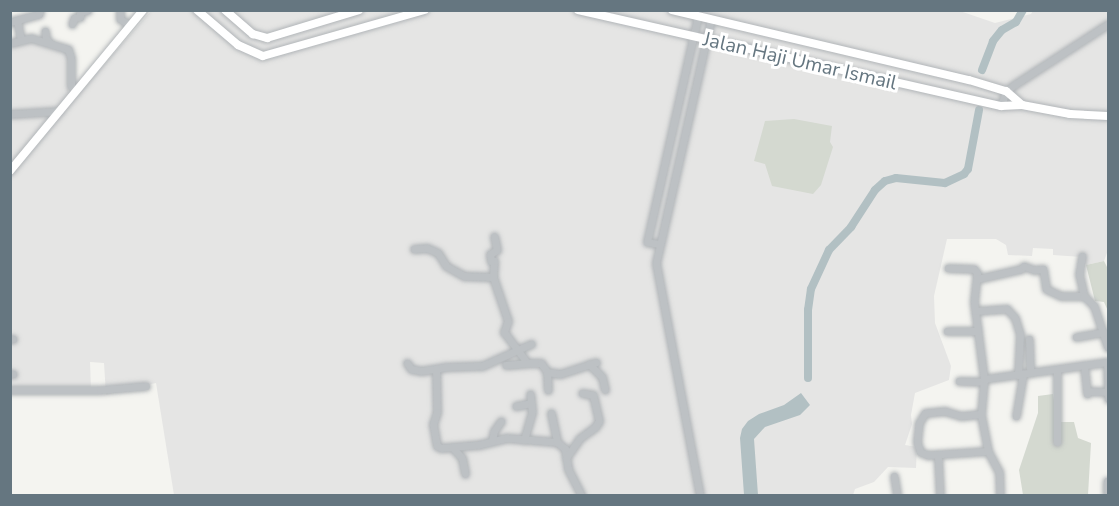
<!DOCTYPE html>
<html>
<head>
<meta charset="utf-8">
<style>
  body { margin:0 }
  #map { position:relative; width:1119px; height:506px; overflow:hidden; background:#f4f4f0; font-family:"Nunito Sans",sans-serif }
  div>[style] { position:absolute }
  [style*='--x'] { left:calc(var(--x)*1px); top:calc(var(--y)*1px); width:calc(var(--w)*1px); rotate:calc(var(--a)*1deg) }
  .built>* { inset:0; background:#e5e5e4 }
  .green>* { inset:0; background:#d4d9d0 }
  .water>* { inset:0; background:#b2c0c3 }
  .river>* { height:8px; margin:-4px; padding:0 4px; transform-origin:4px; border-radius:4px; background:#b2c0c3 }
  .roads { filter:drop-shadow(0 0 2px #b1b5b8) drop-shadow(0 0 2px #b1b5b8) }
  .minor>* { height:7px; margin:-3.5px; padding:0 3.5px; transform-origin:3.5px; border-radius:3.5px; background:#bdc1c4 }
  .major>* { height:8px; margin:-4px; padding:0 4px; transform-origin:4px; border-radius:4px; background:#fff }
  span { translate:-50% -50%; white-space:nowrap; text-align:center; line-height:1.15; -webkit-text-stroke:6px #fff; paint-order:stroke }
  .street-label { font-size:20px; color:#657680 }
  .frame { position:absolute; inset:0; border:12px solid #657680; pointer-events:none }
</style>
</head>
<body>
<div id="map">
  <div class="built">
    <i style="clip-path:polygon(957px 10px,995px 23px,1031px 14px,1033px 11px,1108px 11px,1108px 250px,1104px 261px,1086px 265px,1082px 257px,1053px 255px,1053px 249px,1033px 248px,1032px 256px,1008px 255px,1006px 245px,996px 239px,947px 239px,934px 296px,935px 323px,951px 366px,949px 380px,915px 393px,911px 415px,912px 424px,905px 445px,917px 447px,916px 468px,888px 467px,874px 482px,855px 489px,853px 495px,174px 495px,156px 383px,106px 395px,104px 363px,90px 362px,91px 390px,11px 389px,12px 43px,30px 40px,67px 53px,71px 63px,68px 91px,73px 100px,151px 11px)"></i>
  </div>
  <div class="green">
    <i style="clip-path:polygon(794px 119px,832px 126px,830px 142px,833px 147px,821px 185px,813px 194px,772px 186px,765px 164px,754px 161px,765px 121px)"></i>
    <i style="clip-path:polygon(1104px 261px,1108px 269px,1108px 311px,1104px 302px,1095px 301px,1086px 265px)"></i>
    <i style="clip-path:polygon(1053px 394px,1057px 422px,1074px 422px,1078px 438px,1091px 443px,1088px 495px,1023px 495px,1019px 470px,1038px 413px,1038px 396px)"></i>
  </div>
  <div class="water">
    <i style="clip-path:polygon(801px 393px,810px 405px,800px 415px,765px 427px,754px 439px,758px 495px,744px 495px,740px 438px,742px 429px,748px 421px,759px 414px,784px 405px)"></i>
  </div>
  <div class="river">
    <i style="--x:982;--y:70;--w:31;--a:-69"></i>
    <i style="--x:993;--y:41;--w:14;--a:-51"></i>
    <i style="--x:1002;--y:30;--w:16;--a:-30"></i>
    <i style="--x:1016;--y:22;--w:14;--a:-60"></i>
    <i style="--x:808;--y:378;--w:68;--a:-90"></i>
    <i style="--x:808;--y:310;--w:21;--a:-82"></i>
    <i style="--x:811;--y:289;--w:43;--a:-65.2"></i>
    <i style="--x:829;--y:250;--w:32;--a:-46"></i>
    <i style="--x:851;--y:227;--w:44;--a:-57"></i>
    <i style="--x:875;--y:190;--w:13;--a:-42"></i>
    <i style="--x:885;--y:181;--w:11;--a:-15"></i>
    <i style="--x:896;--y:178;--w:49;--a:5.8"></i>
    <i style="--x:945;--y:183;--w:21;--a:-25"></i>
    <i style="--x:964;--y:174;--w:6;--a:-51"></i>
    <i style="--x:968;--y:169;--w:60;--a:-79.4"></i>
  </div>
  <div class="roads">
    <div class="minor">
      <i style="--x:120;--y:10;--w:9;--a:90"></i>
      <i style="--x:120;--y:19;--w:12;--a:31"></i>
      <i style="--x:17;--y:20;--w:20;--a:79"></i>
      <i style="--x:10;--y:22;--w:30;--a:-15"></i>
      <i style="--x:39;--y:14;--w:4;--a:-76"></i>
      <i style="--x:72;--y:24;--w:6;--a:-72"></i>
      <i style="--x:74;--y:18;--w:6;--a:-9"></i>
      <i style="--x:80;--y:17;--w:5;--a:-90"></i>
      <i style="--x:80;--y:12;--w:8;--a:-14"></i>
      <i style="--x:45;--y:31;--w:8;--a:83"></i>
      <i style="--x:46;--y:39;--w:6;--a:45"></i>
      <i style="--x:11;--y:43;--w:21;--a:-14"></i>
      <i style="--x:31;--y:38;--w:39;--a:17"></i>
      <i style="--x:68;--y:49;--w:9;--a:72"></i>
      <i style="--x:71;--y:58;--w:28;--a:90"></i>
      <i style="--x:71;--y:86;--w:7;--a:45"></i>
      <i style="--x:1001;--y:106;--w:16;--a:-72"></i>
      <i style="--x:1006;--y:91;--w:10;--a:-37"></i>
      <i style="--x:1014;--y:85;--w:112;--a:-33"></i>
      <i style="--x:10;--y:114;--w:50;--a:-3.4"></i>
      <i style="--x:659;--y:244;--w:12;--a:-171"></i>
      <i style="--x:647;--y:242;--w:232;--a:-77.3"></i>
      <i style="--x:414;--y:249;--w:13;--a:-4"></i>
      <i style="--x:427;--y:248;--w:12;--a:24"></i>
      <i style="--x:438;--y:253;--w:15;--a:58"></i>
      <i style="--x:446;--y:266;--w:21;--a:29"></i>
      <i style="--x:464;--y:276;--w:29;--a:2"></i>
      <i style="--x:493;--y:277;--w:46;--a:71.2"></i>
      <i style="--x:508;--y:321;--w:12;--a:110"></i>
      <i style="--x:504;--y:332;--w:39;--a:53"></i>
      <i style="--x:527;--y:363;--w:14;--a:0"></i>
      <i style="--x:541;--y:363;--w:11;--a:56"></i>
      <i style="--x:547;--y:372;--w:13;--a:9"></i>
      <i style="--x:560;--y:374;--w:38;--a:-18"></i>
      <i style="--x:1082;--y:256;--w:18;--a:99"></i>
      <i style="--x:1079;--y:274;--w:23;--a:77"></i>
      <i style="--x:948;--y:268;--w:26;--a:2"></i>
      <i style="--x:974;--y:269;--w:5;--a:53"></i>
      <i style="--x:977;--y:273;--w:29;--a:96"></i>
      <i style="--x:974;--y:302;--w:78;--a:82.6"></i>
      <i style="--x:493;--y:277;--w:16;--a:-86"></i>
      <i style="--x:494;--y:261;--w:3;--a:180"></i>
      <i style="--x:491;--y:261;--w:7;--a:-98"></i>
      <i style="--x:490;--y:254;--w:8;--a:-30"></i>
      <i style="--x:497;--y:250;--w:14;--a:-102"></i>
      <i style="--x:977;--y:279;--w:45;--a:-12.8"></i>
      <i style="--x:1021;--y:269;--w:4;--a:-45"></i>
      <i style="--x:1024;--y:266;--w:11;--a:22"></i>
      <i style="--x:1034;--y:270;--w:9;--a:-6"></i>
      <i style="--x:1043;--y:269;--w:20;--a:81"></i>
      <i style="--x:1046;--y:289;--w:17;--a:25"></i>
      <i style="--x:1061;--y:296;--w:23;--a:0"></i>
      <i style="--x:1084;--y:296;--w:14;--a:45"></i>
      <i style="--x:1094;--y:306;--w:44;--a:71.6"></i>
      <i style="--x:975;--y:311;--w:32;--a:-4"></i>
      <i style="--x:1007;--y:309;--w:12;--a:48"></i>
      <i style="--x:1015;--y:318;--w:17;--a:73"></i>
      <i style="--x:1020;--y:334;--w:41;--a:92.8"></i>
      <i style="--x:947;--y:331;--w:31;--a:0"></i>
      <i style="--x:1076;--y:337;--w:28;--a:-10"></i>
      <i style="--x:10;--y:339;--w:3;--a:0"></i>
      <i style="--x:1029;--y:339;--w:34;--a:88"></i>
      <i style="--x:1107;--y:362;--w:37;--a:88"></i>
      <i style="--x:407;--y:363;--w:7;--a:56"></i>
      <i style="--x:411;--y:369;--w:10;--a:11"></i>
      <i style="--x:421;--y:371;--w:24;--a:-9"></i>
      <i style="--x:445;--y:367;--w:37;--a:-2"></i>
      <i style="--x:482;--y:366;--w:54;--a:-24.2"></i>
      <i style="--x:589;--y:364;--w:18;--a:45"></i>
      <i style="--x:602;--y:377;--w:13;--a:77"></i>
      <i style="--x:506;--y:365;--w:21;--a:-5"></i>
      <i style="--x:1084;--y:365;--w:29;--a:84"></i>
      <i style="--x:436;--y:369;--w:43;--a:88.7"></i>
      <i style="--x:437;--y:412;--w:13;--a:108"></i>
      <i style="--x:433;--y:424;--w:22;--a:80"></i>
      <i style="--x:437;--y:446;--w:4;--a:27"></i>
      <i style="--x:441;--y:448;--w:37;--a:-5"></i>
      <i style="--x:478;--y:445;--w:30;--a:-14"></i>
      <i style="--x:507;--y:438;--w:50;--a:4.6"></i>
      <i style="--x:557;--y:442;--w:11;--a:41"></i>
      <i style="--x:565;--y:449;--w:20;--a:81"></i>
      <i style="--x:568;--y:469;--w:30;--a:63"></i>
      <i style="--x:1057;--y:370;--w:72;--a:90"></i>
      <i style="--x:547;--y:372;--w:18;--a:87"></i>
      <i style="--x:10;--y:374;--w:3;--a:0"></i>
      <i style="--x:959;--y:381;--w:25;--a:2"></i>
      <i style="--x:10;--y:390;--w:90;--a:0"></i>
      <i style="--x:100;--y:390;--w:46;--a:-5"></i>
      <i style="--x:1087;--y:391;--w:21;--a:3"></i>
      <i style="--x:516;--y:406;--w:15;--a:-11"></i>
      <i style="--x:551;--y:413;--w:30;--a:78"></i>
      <i style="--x:981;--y:414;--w:20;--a:174"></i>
      <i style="--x:961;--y:416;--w:17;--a:-163"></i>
      <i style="--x:945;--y:411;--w:20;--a:174"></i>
      <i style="--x:925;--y:413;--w:12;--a:121"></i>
      <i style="--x:919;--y:423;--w:19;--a:96"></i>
      <i style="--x:917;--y:442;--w:10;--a:73"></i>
      <i style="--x:920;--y:452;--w:9;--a:21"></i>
      <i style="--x:928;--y:455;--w:60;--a:-3.8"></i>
      <i style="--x:1016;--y:416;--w:43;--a:-80.5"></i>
      <i style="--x:524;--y:440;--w:29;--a:-74"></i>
      <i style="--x:532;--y:412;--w:18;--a:-96"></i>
      <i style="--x:492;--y:441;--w:10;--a:-79"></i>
      <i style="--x:494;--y:431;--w:12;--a:-55"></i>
      <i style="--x:452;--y:447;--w:15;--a:48"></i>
      <i style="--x:462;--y:458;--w:16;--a:79"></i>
      <i style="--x:566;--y:458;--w:24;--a:-55"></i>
      <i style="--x:580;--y:438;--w:19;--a:-36"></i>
      <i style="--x:595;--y:427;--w:7;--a:-56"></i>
      <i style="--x:599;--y:421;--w:27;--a:-103"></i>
      <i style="--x:593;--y:395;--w:11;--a:-170"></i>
      <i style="--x:938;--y:458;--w:38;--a:87"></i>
      <i style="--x:894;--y:476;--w:20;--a:81"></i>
      <i style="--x:700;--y:496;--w:237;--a:-100.7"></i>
      <i style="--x:656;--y:263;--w:250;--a:-77.3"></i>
      <i style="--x:1000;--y:496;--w:24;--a:-92"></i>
      <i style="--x:999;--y:472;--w:24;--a:-118"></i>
      <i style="--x:988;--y:451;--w:38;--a:-101"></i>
      <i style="--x:981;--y:414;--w:35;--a:-85"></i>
      <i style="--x:984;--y:379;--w:125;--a:-7.8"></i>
      <i style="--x:1107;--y:496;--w:15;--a:-90"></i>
    </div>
    <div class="major">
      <i style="--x:197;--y:10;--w:54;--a:40.5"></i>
      <i style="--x:238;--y:45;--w:27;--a:24"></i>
      <i style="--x:263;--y:56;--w:168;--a:-15.9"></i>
      <i style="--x:225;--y:10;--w:37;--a:41"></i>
      <i style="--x:253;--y:34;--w:15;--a:16"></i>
      <i style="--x:267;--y:38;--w:96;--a:-16.9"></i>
      <i style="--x:578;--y:10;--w:434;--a:12.8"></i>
      <i style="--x:1001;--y:106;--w:21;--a:-3"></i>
      <i style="--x:1022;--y:105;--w:49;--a:10.6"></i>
      <i style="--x:1070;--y:114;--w:38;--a:3"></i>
      <i style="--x:672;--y:10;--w:305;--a:13.3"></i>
      <i style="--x:969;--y:80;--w:39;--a:17"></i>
      <i style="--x:1006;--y:91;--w:21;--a:41"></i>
      <i style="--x:10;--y:171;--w:209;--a:-50.4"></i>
    </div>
  </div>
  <div class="street-label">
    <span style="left:800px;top:61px;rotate:13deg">Jalan Haji Umar Ismail</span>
  </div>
  <div class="frame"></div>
</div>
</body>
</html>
